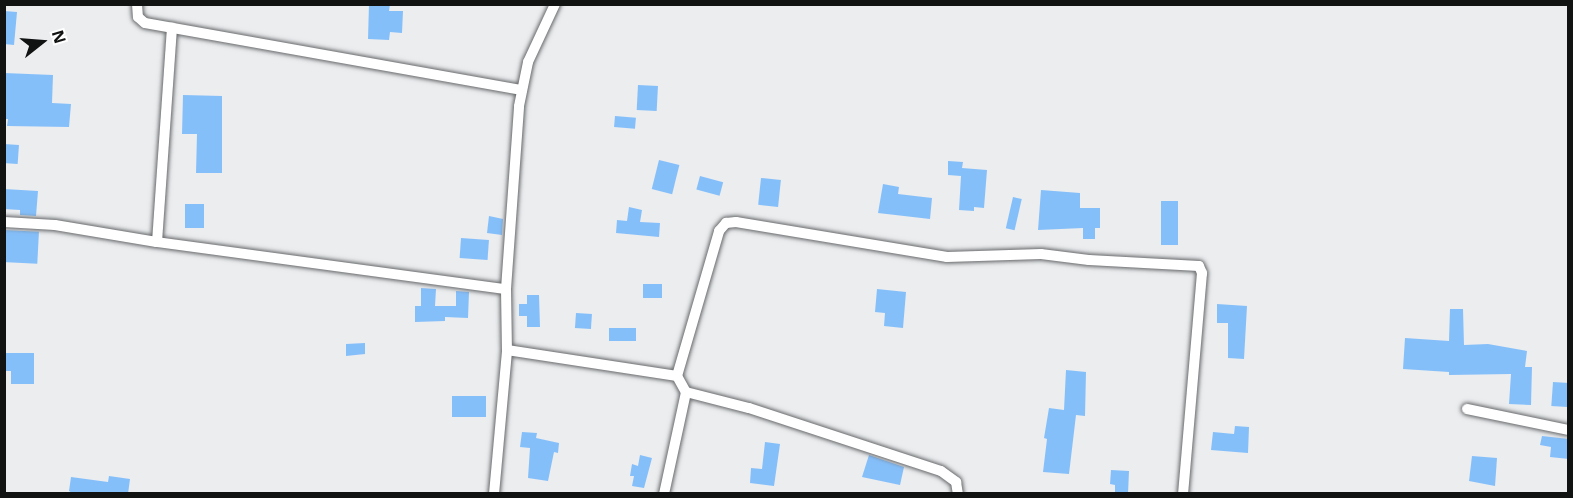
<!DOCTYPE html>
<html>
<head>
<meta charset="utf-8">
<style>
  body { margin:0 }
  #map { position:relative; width:1573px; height:498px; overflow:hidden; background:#ebedef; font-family:"Noto Sans",sans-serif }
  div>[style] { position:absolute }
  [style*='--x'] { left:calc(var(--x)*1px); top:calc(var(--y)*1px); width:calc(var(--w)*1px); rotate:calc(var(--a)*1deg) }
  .building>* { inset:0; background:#85bffa; transform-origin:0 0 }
  .roads { filter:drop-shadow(0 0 2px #67696b) drop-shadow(0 0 2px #67696b) }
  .street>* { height:10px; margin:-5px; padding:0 5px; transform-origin:5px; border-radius:5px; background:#fff }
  span { translate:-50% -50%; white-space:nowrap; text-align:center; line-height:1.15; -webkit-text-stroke:4.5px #fff; paint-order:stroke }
  .frame { position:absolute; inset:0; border:6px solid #111212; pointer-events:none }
  .north { position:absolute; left:12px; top:12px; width:60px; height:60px; -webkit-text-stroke:4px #fff; paint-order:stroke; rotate:73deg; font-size:16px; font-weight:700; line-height:24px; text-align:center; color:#111212 }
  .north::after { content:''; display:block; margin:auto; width:21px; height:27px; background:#111212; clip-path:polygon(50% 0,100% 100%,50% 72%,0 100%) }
</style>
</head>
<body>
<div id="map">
  <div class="building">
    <i style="clip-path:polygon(369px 4px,390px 4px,389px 11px,403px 11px,402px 33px,390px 32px,389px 40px,368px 39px)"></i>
    <i style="clip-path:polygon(4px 11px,17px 12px,14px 45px,4px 44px)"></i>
    <i style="clip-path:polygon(4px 73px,53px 75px,52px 103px,71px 104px,69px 127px,7px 126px,8px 119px,4px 119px)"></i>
    <i style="left:638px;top:85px;width:20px;height:25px;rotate:3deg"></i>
    <i style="clip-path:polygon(183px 95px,222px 96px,222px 173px,196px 173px,197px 134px,182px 134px)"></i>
    <i style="left:615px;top:116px;width:21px;height:11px;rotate:5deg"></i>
    <i style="left:4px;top:144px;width:15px;height:19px;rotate:4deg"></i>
    <i style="left:659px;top:160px;width:21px;height:30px;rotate:14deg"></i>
    <i style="clip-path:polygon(948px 161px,963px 162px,962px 168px,987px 170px,984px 208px,974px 207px,974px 211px,959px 210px,961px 176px,948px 175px)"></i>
    <i style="left:700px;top:176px;width:24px;height:14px;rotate:15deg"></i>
    <i style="left:761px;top:178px;width:20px;height:27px;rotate:6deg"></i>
    <i style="clip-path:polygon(883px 184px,899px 187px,898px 194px,932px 198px,930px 219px,878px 213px)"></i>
    <i style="clip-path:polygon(4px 189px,38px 191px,36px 216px,20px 215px,20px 210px,4px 209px)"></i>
    <i style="clip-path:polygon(1041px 190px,1080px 193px,1080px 208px,1100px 208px,1100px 228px,1095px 228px,1095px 239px,1083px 239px,1083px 228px,1038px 230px)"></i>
    <i style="left:1013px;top:197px;width:9px;height:32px;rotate:13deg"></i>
    <i style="left:1161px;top:201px;width:17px;height:44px"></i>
    <i style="left:185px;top:204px;width:19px;height:24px"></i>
    <i style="clip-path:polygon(629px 207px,642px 210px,640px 222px,660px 223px,659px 237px,616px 233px,617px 220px,627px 221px)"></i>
    <i style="clip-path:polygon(489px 216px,503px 219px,502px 235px,487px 233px)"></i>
    <i style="left:4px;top:230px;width:35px;height:32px;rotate:3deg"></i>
    <i style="left:461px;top:238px;width:28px;height:20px;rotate:4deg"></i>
    <i style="left:662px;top:284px;width:14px;height:19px;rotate:90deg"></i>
    <i style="clip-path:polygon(421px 288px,436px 289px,435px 306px,456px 306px,456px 291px,469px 292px,468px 318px,445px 317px,445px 321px,415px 322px,415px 306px,421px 306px)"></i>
    <i style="clip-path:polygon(877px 289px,906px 292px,903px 328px,884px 326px,885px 313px,875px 312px)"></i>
    <i style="clip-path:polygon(527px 295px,539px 295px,540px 327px,527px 327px,527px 316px,519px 316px,519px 304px,527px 304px)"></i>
    <i style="clip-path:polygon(1217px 304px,1247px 306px,1244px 359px,1228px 358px,1228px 323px,1217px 323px)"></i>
    <i style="clip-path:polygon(1450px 309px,1463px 309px,1464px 345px,1488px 344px,1527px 351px,1525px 367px,1532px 367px,1531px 405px,1509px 404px,1511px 374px,1449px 375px,1449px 372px,1403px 369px,1405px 338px,1449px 341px)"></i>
    <i style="left:576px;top:313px;width:16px;height:15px;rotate:4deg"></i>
    <i style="left:609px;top:328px;width:27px;height:13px"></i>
    <i style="clip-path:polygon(365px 343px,365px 354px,346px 356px,346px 344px)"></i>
    <i style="clip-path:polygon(4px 353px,34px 353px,34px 384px,11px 384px,11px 371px,4px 371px)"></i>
    <i style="clip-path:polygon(1066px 370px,1086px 372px,1085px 416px,1076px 415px,1069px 474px,1043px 472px,1047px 439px,1044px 438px,1049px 408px,1064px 410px)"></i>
    <i style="left:1553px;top:382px;width:16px;height:24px;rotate:4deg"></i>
    <i style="left:452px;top:396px;width:34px;height:21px"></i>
    <i style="clip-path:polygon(1235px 426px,1249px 427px,1248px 453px,1211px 450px,1213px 432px,1234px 434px)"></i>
    <i style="clip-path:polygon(522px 432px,537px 433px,536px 438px,559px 443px,558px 453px,554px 452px,548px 481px,528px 478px,530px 448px,520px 447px)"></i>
    <i style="clip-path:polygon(1542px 436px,1569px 439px,1569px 459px,1550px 457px,1551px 447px,1540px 445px)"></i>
    <i style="clip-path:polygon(765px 442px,780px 444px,774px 486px,750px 483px,751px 468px,762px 469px)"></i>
    <i style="clip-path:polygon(640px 455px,652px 458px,644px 488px,632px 486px,634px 476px,630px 476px,632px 464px,638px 466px)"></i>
    <i style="clip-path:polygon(869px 455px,904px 467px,900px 485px,862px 477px)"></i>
    <i style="clip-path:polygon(1472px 456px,1497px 458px,1495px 486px,1469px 481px)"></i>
    <i style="clip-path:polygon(1111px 470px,1129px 471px,1128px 494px,1115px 494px,1115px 485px,1110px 484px)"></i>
    <i style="clip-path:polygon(109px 476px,130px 479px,128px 494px,74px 494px,69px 491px,71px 477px,108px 482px)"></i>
  </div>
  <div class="roads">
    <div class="street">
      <i style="--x:137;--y:4;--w:13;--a:86"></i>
      <i style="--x:138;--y:17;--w:9;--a:41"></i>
      <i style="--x:145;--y:23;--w:383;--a:10.1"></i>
      <i style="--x:4;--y:222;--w:51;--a:3.4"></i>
      <i style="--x:55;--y:225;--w:103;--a:9.5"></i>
      <i style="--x:157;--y:242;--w:352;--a:7.7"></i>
      <i style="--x:506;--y:289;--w:61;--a:89.1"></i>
      <i style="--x:507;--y:350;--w:172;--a:8.7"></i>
      <i style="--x:677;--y:376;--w:18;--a:61"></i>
      <i style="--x:686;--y:392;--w:65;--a:14.3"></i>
      <i style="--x:749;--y:408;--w:202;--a:18.2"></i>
      <i style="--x:941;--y:471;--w:19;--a:36"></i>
      <i style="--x:956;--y:482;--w:12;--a:81"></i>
      <i style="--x:157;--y:242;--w:215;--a:-86"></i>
      <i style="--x:506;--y:289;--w:183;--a:-85.9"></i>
      <i style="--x:519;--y:106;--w:45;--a:-78.4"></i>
      <i style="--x:528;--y:62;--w:64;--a:-65"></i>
      <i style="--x:677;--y:376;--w:151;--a:-73.8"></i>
      <i style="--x:719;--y:231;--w:11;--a:-49"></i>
      <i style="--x:726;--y:223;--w:10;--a:-6"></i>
      <i style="--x:736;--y:222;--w:214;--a:9.4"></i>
      <i style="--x:947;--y:257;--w:94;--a:-1.8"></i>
      <i style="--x:1041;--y:254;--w:48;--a:7.1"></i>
      <i style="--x:1089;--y:260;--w:110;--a:3.1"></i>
      <i style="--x:1199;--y:266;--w:8;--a:67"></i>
      <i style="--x:1202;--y:273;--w:222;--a:94.9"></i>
      <i style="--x:1467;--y:409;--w:103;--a:11.7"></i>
      <i style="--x:494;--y:494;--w:145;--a:-84.8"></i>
      <i style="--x:664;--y:494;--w:104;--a:-77.8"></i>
    </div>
  </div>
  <div class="frame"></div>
  <div class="north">N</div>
</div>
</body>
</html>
